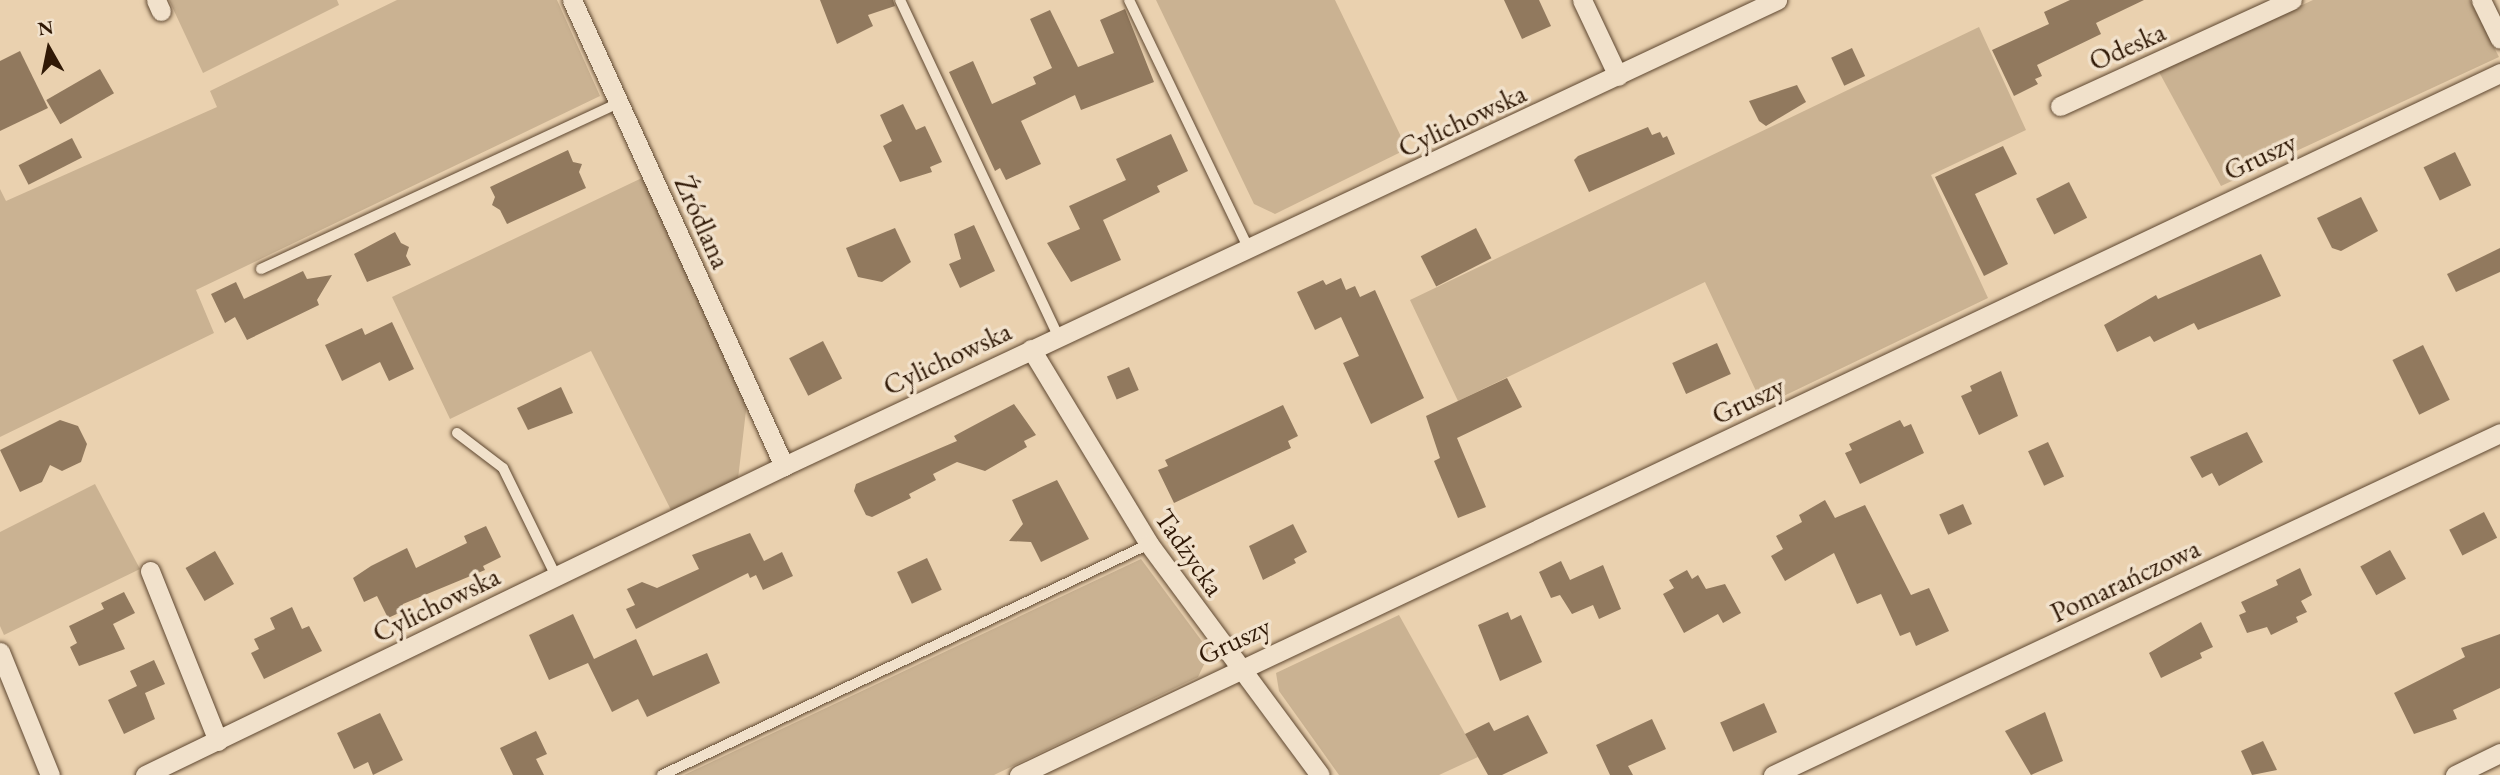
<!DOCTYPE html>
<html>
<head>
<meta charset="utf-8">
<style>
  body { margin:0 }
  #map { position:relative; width:2500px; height:775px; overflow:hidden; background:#ead1af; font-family:"EB Garamond",serif }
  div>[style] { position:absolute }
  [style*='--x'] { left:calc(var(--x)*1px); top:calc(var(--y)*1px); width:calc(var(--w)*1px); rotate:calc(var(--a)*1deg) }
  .green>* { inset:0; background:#cab292 }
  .building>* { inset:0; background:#91795e; transform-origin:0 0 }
  .roads { filter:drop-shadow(0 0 2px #5e4730) drop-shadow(0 0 2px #5e4730) }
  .service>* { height:10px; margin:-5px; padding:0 5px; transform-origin:5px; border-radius:5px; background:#f1e1cb }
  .minor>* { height:19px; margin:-9.5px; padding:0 9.5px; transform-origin:9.5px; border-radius:9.5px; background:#f1e1cb }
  span { translate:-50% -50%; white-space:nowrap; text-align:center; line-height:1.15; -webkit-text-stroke:7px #f1e1cb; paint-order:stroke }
  .street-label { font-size:28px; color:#301906 }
  .north { position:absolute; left:14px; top:14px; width:70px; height:70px; -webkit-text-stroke:5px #f1e1cb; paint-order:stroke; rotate:351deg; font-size:19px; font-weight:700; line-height:28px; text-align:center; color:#301906 }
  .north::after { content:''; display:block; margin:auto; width:24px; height:32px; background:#301906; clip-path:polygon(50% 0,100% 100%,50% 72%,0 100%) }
</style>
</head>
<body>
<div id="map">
  <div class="green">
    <i style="clip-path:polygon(169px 0,337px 0,339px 5px,203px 73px)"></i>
    <i style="clip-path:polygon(397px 0,557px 0,600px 96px,196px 290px,214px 333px,0 437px,0 189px,6px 201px,217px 107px,210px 91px)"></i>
    <i style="clip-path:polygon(1156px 0,1335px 0,1407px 149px,1275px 214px,1254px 204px)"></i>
    <i style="clip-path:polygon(2313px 0,2470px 0,2499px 57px,2221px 186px,2159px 72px)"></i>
    <i style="clip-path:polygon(1979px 27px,2026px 130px,1931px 175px,1988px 298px,1763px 406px,1705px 282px,1458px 401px,1410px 300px)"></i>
    <i style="clip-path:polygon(644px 177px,747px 402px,738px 479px,672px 512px,591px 351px,450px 419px,392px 297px)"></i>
    <i style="clip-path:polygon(95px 484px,140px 569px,4px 635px,0 626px,0 532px)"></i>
    <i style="clip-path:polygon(1141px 559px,1210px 652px,1198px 677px,994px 775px,684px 775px)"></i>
    <i style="clip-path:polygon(1399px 615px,1478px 757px,1439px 775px,1339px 775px,1279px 691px,1276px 673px)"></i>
  </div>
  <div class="building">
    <i style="clip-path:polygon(820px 0,893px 0,895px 6px,868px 15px,873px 26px,837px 44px)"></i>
    <i style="clip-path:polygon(1504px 0,1539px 0,1551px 26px,1522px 39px)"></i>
    <i style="clip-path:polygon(2070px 0,2144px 0,2096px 23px,2101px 34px,2037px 65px,2042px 76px,2035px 79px,2038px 84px,2014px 96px,1992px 50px,2049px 24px,2044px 12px)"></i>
    <i style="clip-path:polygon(1125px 9px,1154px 82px,1081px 110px,1075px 95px,1021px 121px,1041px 164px,1006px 180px,1000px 168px,995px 171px,949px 72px,973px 61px,992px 104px,1036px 84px,1033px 77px,1052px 68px,1030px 19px,1050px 10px,1078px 67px,1114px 53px,1100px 20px)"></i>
    <i style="left:1852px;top:48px;width:31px;height:23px;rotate:65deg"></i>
    <i style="clip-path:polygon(20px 51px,48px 108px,0 131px,0 61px)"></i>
    <i style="left:100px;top:69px;width:28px;height:62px;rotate:60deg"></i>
    <i style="clip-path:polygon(1797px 85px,1806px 102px,1766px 126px,1759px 121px,1749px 101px)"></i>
    <i style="clip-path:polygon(903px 104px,916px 130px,925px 126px,942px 162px,930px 167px,932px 172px,900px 182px,883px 146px,892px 141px,880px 115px)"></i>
    <i style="clip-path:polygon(1648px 127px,1652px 135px,1660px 132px,1663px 138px,1667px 136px,1675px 154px,1589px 192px,1574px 160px,1578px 156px)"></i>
    <i style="clip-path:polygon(1171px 134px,1188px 171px,1157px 186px,1160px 192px,1103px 220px,1121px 260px,1071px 282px,1047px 243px,1080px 229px,1069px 206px,1126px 180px,1116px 159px)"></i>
    <i style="left:72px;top:138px;width:22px;height:60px;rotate:63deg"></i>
    <i style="clip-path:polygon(2003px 146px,2017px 174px,1975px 194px,2008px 264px,1984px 276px,1935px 177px)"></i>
    <i style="clip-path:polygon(568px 150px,573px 162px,582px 164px,579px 172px,586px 188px,507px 224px,500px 210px,492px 205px,495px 197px,490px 187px)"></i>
    <i style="left:2455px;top:152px;width:37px;height:35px;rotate:64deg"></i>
    <i style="left:2069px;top:182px;width:40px;height:37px;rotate:63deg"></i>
    <i style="clip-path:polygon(2361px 197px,2378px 231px,2341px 251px,2332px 248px,2317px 218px)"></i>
    <i style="clip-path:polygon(974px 225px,995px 271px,960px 288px,949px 264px,961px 259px,954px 234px)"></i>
    <i style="clip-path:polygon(895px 228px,911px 262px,882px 282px,858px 277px,846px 248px)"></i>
    <i style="left:1476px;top:228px;width:34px;height:62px;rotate:63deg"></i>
    <i style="clip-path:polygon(395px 232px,401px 243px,409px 247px,406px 256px,411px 265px,367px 282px,354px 254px)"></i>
    <i style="clip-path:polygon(2500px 248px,2500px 272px,2456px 292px,2447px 274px)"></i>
    <i style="clip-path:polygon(2261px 254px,2281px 296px,2198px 330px,2194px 323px,2154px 342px,2150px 336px,2117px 352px,2104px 325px,2156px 295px,2158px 299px)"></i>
    <i style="clip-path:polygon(303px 271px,307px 279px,332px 275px,317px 300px,319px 305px,247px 340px,235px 317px,225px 323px,211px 294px,236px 282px,244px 299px)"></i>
    <i style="clip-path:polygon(1341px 278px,1346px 290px,1355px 286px,1360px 297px,1375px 290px,1424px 398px,1371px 424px,1343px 363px,1359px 356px,1341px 317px,1315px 330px,1297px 292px,1323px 280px,1326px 285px)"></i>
    <i style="clip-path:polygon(392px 322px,414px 369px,389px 381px,380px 362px,342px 381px,325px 345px,362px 328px,365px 335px)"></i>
    <i style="left:823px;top:341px;width:42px;height:38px;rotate:63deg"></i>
    <i style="left:1717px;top:343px;width:34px;height:49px;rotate:66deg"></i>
    <i style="left:2423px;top:345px;width:61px;height:34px;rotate:64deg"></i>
    <i style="left:1129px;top:367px;width:25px;height:24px;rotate:67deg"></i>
    <i style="clip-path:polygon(2001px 371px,2018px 416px,1979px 435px,1961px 396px,1972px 391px,1970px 386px)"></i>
    <i style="clip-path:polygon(1507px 378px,1522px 407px,1457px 438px,1486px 507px,1458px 518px,1434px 461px,1440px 458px,1426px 416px)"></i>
    <i style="clip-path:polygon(561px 387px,573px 413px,528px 430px,517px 408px)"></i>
    <i style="clip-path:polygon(1014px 404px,1036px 435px,1024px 441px,1027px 447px,985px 471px,957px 462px,933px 474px,936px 480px,909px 494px,911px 498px,872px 517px,866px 515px,854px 491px,856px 484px,957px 441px,954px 436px)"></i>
    <i style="clip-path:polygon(1283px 405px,1298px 436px,1288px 441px,1291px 448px,1174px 503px,1158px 470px,1168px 466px,1165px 460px)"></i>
    <i style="clip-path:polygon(60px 420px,78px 426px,87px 444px,81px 462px,62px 471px,50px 465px,42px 482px,20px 492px,0 450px)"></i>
    <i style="clip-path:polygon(1900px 420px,1904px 427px,1911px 424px,1924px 453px,1860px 484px,1845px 453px,1852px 450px,1849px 444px)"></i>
    <i style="clip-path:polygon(2247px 432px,2263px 462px,2219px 486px,2212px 473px,2202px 478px,2190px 457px)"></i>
    <i style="left:2048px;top:442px;width:38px;height:22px;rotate:65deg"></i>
    <i style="clip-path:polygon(1057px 480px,1089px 539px,1041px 562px,1031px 542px,1009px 541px,1023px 524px,1012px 500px)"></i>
    <i style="clip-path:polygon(1825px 500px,1835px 518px,1865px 505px,1911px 595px,1929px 588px,1949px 631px,1916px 646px,1910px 632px,1900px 636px,1881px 594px,1857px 604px,1834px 553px,1785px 581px,1771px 556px,1783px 549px,1776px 536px,1802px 522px,1799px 515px)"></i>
    <i style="left:1963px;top:504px;width:22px;height:26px;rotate:66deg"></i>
    <i style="left:2484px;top:512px;width:29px;height:39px;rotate:63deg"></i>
    <i style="clip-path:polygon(1293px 524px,1307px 552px,1294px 559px,1296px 563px,1263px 580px,1249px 546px)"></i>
    <i style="clip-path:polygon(486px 526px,501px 557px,483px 566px,485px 570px,403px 604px,401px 612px,388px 618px,377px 596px,364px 602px,353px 578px,371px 566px,407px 548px,416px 568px,467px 543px,464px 536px)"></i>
    <i style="clip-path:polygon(750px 533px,764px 561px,782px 552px,793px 576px,763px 590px,756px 575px,750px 578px,748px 573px,636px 629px,626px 609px,635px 605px,627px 589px,642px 582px,657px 588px,699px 569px,692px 555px)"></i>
    <i style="left:2390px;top:550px;width:33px;height:34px;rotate:61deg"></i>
    <i style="left:215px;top:551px;width:38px;height:34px;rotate:60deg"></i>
    <i style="left:927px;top:558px;width:35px;height:33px;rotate:65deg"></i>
    <i style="clip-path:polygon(1561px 561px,1570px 580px,1603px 565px,1621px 609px,1599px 619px,1593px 605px,1572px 614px,1560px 595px,1551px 598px,1539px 572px)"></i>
    <i style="clip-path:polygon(2300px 568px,2312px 595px,2301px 601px,2307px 612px,2296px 617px,2298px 622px,2271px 635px,2267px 627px,2247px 633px,2239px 615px,2246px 612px,2241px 602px,2278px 585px,2276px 580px)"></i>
    <i style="clip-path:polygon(1687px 570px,1692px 579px,1698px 575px,1706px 589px,1725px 584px,1741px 613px,1723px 623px,1718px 614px,1684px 633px,1663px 594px,1674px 588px,1669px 580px)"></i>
    <i style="clip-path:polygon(124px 592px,135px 613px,113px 624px,125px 649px,79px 666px,70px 647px,77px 643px,69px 626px,104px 609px,101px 603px)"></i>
    <i style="clip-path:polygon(292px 607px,302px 629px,309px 626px,322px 651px,264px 679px,251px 653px,259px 649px,254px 639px,275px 629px,270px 618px)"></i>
    <i style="clip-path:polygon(1508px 612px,1511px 620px,1521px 615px,1542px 662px,1500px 681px,1478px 625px)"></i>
    <i style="clip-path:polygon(573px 614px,594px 659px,636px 639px,653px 676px,707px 653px,720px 683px,647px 717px,638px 699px,612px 712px,588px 663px,549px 680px,529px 635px)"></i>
    <i style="clip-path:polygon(2201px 622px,2213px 647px,2200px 653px,2202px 658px,2161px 678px,2149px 653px)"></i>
    <i style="clip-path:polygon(2500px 634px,2500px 688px,2453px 710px,2457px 719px,2414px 734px,2394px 693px,2465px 657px,2461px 648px)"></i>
    <i style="clip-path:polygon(154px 660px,165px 684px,145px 693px,155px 719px,124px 734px,108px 700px,137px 686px,130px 671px)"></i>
    <i style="left:1764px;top:703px;width:32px;height:48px;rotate:66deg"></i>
    <i style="clip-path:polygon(2045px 712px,2063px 761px,2031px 775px,2005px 731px)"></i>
    <i style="clip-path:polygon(380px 713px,403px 760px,373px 775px,368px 762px,354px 769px,337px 733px)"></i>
    <i style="clip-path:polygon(1528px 715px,1548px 753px,1502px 775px,1488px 775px,1465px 734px,1489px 722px,1494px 731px)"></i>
    <i style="clip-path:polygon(1652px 719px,1666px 749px,1628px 766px,1633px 775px,1610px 775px,1596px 745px)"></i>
    <i style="clip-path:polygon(536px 731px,547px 754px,536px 759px,544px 775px,513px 775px,500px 748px)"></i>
    <i style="clip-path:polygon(2263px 741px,2277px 770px,2252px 775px,2241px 751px)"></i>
  </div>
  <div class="roads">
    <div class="service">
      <i style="--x:900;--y:0;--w:374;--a:64.8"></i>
      <i style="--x:1129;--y:0;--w:276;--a:64.3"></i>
      <i style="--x:261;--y:269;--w:394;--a:-24.9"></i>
      <i style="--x:457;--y:433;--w:58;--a:37.3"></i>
      <i style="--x:503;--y:468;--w:120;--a:63.9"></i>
      <i style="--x:662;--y:775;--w:539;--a:-25.38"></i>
    </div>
    <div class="minor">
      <i style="--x:156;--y:0;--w:12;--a:66"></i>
      <i style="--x:572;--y:0;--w:512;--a:65.54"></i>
      <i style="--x:1582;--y:0;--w:84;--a:64.7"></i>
      <i style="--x:2481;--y:0;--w:43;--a:64"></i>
      <i style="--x:2060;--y:106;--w:255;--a:-24.6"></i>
      <i style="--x:1031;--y:349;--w:228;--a:58.8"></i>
      <i style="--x:1149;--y:544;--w:287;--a:53.5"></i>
      <i style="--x:150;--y:571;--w:183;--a:68.2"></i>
      <i style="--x:0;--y:652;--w:133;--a:67.9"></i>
      <i style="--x:145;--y:775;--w:710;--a:-25.81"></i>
      <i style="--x:784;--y:466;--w:1097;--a:-25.14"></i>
      <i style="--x:1019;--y:775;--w:1639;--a:-25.36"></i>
      <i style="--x:1773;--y:775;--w:803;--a:-25.19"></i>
      <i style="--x:2455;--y:775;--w:50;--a:-26.1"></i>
    </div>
  </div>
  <div class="street-label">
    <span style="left:2127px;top:46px;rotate:-24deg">Odeska</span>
    <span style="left:1462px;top:120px;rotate:-25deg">Cylichowska</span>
    <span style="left:2260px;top:156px;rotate:-25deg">Gruszy</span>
    <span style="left:703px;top:222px;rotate:66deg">Źródlana</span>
    <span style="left:947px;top:358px;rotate:-25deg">Cylichowska</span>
    <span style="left:1748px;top:400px;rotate:-25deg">Gruszy</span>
    <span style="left:1190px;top:552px;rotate:55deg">Tadżycka</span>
    <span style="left:2125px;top:580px;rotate:-25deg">Pomarańczowa</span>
    <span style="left:436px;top:604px;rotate:-26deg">Cylichowska</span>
    <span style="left:1234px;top:640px;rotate:-25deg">Gruszy</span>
  </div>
  <div class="north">N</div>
</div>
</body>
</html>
